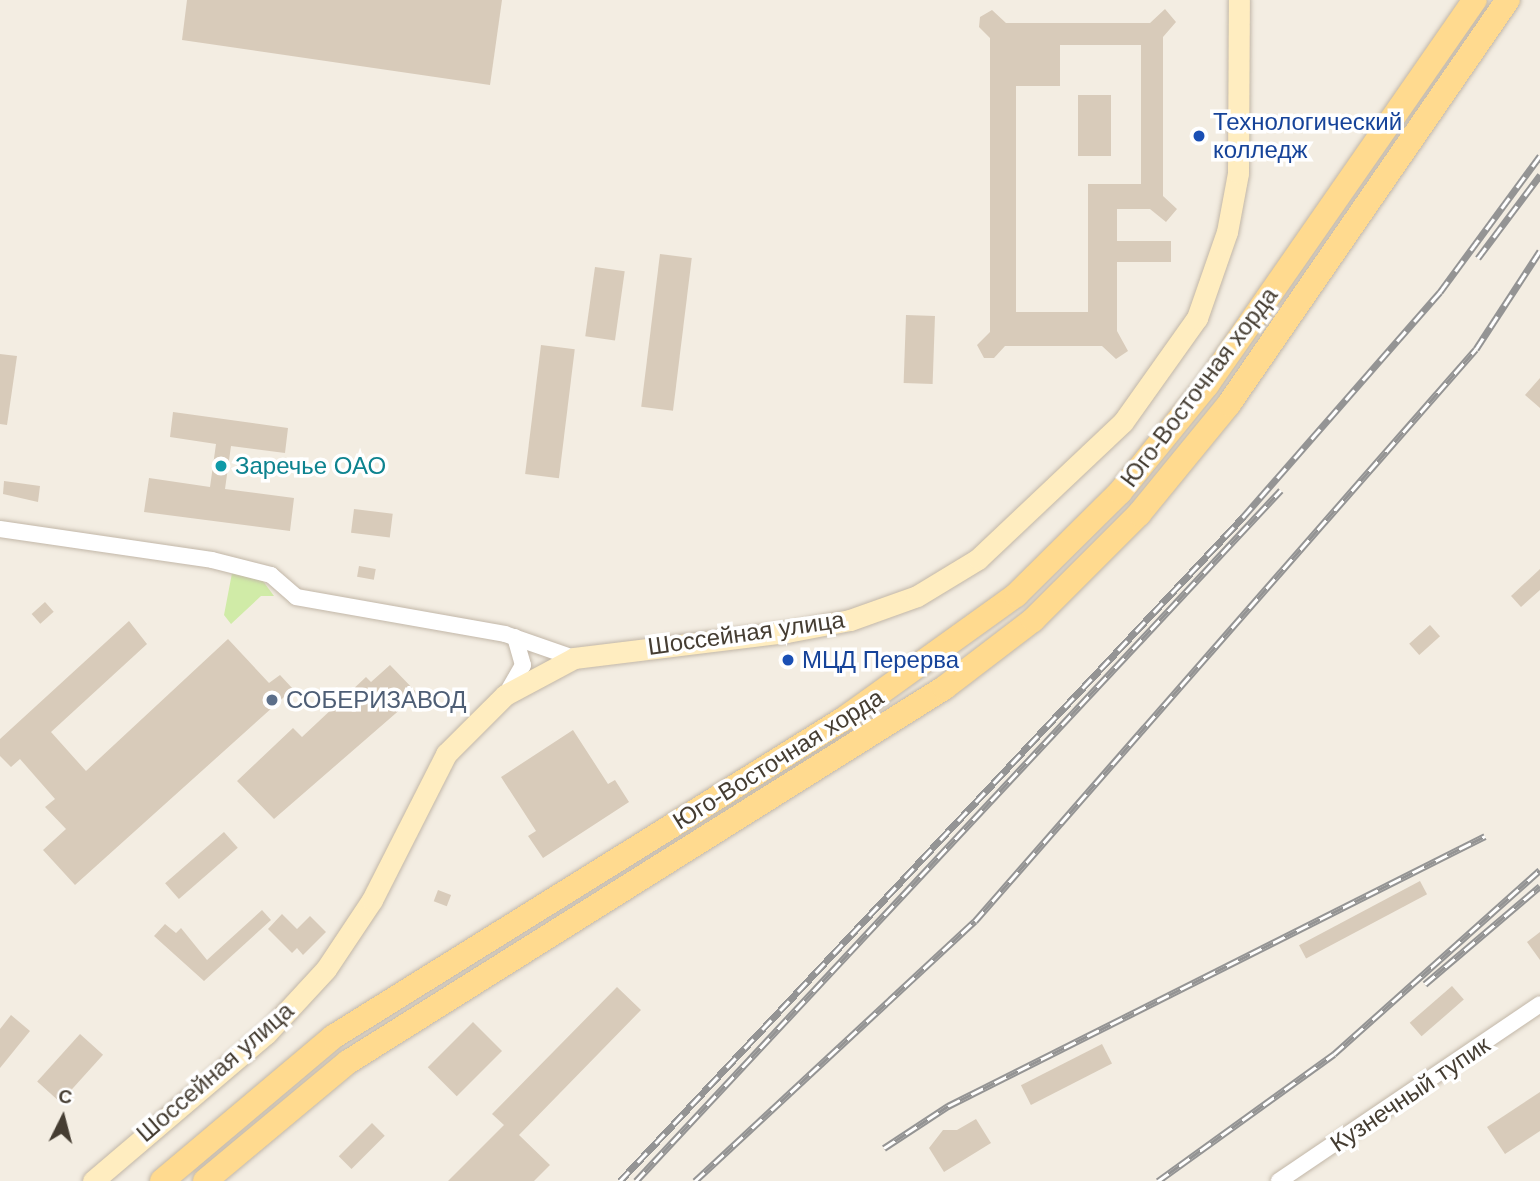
<!DOCTYPE html>
<html>
<head>
<meta charset="utf-8">
<style>
  body { margin:0 }
  #map { position:relative; width:1540px; height:1181px; overflow:hidden; background:#f3ede2; font-family:Helvetica,sans-serif }
  div>[style] { position:absolute }
  [style*='--x'] { left:calc(var(--x)*1px); top:calc(var(--y)*1px); width:calc(var(--w)*1px); rotate:calc(var(--a)*1deg) }
  .green>* { inset:0; background:#d0eba7 }
  .building>* { inset:0; background:#d8cbba; transform-origin:0 0 }
  .roads { filter:drop-shadow(0 0 2px #c2b7a8) drop-shadow(0 0 2px #c2b7a8) }
  .street>* { height:16px; margin:-8px; padding:0 8px; transform-origin:8px; border-radius:8px; background:#fff }
  .secondary>* { height:21px; margin:-10.5px; padding:0 10.5px; transform-origin:10.5px; border-radius:10.5px; background:#ffedc0 }
  .primary>* { height:24px; margin:-12px; padding:0 12px; transform-origin:12px; border-radius:12px; background:#ffda8f }
  .rail>* { height:7px; margin-top:-3.5px; transform-origin:0; background:repeating-linear-gradient(90deg,#fff 0 13px,#949494 0 26px); box-sizing:border-box; border-block:2px solid #949494 }
  .dots>* { width:19px; height:19px; translate:-50% -50%; box-sizing:border-box; border:4px solid #fff; border-radius:50% }
  span { translate:-50% -50%; white-space:nowrap; text-align:center; line-height:1.15; -webkit-text-stroke:7px #fff; paint-order:stroke }
  .transit-label { font-size:24px; color:#164399 }
  .left { translate:0 -50%; text-align:left }
  .street-label { font-size:24px; color:#453d32 }
  .culture-label { font-size:24px; color:#0d838f }
  .service-label { font-size:24px; color:#4e5e75 }
  .north { position:absolute; left:28px; top:1083px; width:70px; height:70px; -webkit-text-stroke:5px #fff; paint-order:stroke; rotate:6deg; font-size:19px; font-weight:700; line-height:28px; text-align:center; color:#453d32 }
  .north::after { content:''; display:block; margin:auto; width:24px; height:32px; background:#453d32; clip-path:polygon(50% 0,100% 100%,50% 72%,0 100%) }
</style>
</head>
<body>
<div id="map">
  <div class="green">
    <i style="clip-path:polygon(232px 573px,263px 581px,274px 596px,261px 596px,231px 624px,224px 615px)"></i>
  </div>
  <div class="building">
    <i style="clip-path:polygon(187px 0,502px 0,490px 85px,182px 40px)"></i>
    <i style="clip-path:polygon(evenodd,1165px 9px,1176px 22px,1163px 37px,1163px 196px,1177px 209px,1166px 222px,1150px 209px,1117px 209px,1117px 241px,1171px 241px,1171px 262px,1117px 262px,1117px 331px,1128px 351px,1116px 359px,1102px 346px,1005px 346px,994px 358px,984px 358px,977px 345px,990px 332px,990px 38px,979px 27px,980px 17px,992px 10px,1006px 23px,1150px 23px,1165px 9px,1060px 45px,1141px 45px,1141px 184px,1088px 184px,1088px 312px,1016px 312px,1016px 86px,1060px 86px,1060px 45px)"></i>
    <i style="left:1078px;top:95px;width:33px;height:61px"></i>
    <i style="left:660px;top:254px;width:32px;height:154px;rotate:7deg"></i>
    <i style="left:595px;top:267px;width:30px;height:70px;rotate:8deg"></i>
    <i style="left:906px;top:315px;width:29px;height:68px;rotate:2deg"></i>
    <i style="left:541px;top:345px;width:34px;height:130px;rotate:7deg"></i>
    <i style="clip-path:polygon(0 354px,17px 356px,7px 425px,0 424px)"></i>
    <i style="clip-path:polygon(1540px 378px,1540px 408px,1525px 395px)"></i>
    <i style="clip-path:polygon(173px 412px,288px 428px,285px 453px,231px 446px,225px 489px,294px 498px,290px 531px,144px 512px,149px 478px,210px 487px,216px 444px,170px 437px)"></i>
    <i style="clip-path:polygon(4px 481px,40px 486px,38px 502px,3px 494px)"></i>
    <i style="left:354px;top:509px;width:39px;height:24px;rotate:7deg"></i>
    <i style="left:359px;top:566px;width:17px;height:11px;rotate:10deg"></i>
    <i style="clip-path:polygon(1540px 569px,1540px 590px,1521px 607px,1511px 596px)"></i>
    <i style="left:45px;top:602px;width:13px;height:18px;rotate:48deg"></i>
    <i style="clip-path:polygon(129px 621px,147px 644px,51px 732px,86px 771px,228px 639px,269px 683px,280px 675px,293px 689px,75px 885px,43px 850px,66px 829px,45px 807px,55px 799px,20px 759px,11px 767px,0 756px,0 739px)"></i>
    <i style="left:1430px;top:625px;width:15px;height:28px;rotate:48deg"></i>
    <i style="clip-path:polygon(390px 665px,418px 694px,274px 819px,237px 781px,293px 728px,302px 737px,366px 677px,371px 682px)"></i>
    <i style="clip-path:polygon(573px 730px,608px 784px,615px 780px,629px 802px,543px 858px,528px 836px,536px 831px,501px 777px)"></i>
    <i style="left:224px;top:832px;width:21px;height:78px;rotate:49deg"></i>
    <i style="left:1420px;top:881px;width:15px;height:137px;rotate:62deg"></i>
    <i style="left:438px;top:890px;width:14px;height:12px;rotate:21deg"></i>
    <i style="clip-path:polygon(262px 910px,271px 920px,204px 981px,154px 936px,165px 924px,176px 933px,181px 928px,207px 960px)"></i>
    <i style="clip-path:polygon(282px 914px,297px 929px,310px 916px,326px 932px,303px 955px,297px 948px,292px 953px,268px 929px)"></i>
    <i style="clip-path:polygon(1540px 932px,1540px 960px,1527px 942px)"></i>
    <i style="left:1452px;top:986px;width:18px;height:56px;rotate:49deg"></i>
    <i style="clip-path:polygon(617px 987px,641px 1010px,519px 1135px,550px 1165px,534px 1181px,448px 1181px,504px 1125px,492px 1114px)"></i>
    <i style="clip-path:polygon(11px 1015px,30px 1031px,0 1068px,0 1029px)"></i>
    <i style="left:473px;top:1022px;width:41px;height:64px;rotate:45deg"></i>
    <i style="left:80px;top:1034px;width:31px;height:64px;rotate:42deg"></i>
    <i style="left:1102px;top:1044px;width:22px;height:91px;rotate:63deg"></i>
    <i style="clip-path:polygon(1540px 1092px,1540px 1131px,1505px 1154px,1487px 1127px)"></i>
    <i style="clip-path:polygon(976px 1119px,991px 1143px,944px 1172px,929px 1148px,943px 1130px,957px 1130px)"></i>
    <i style="left:372px;top:1123px;width:18px;height:47px;rotate:45deg"></i>
  </div>
  <div class="roads">
    <div class="street">
      <i style="--x:0;--y:529;--w:214;--a:8.3"></i>
      <i style="--x:212;--y:560;--w:61;--a:14.3"></i>
      <i style="--x:271;--y:575;--w:33;--a:41"></i>
      <i style="--x:296;--y:597;--w:212;--a:10"></i>
      <i style="--x:505;--y:634;--w:73;--a:19.2"></i>
      <i style="--x:508;--y:691;--w:30;--a:-60"></i>
      <i style="--x:523;--y:665;--w:29;--a:-106"></i>
      <i style="--x:1279;--y:1181;--w:315;--a:-34.1"></i>
    </div>
    <div class="secondary">
      <i style="--x:93;--y:1181;--w:227;--a:-40.4"></i>
      <i style="--x:266;--y:1034;--w:88;--a:-47.3"></i>
      <i style="--x:326;--y:969;--w:83;--a:-56.3"></i>
      <i style="--x:372;--y:900;--w:164;--a:-63.1"></i>
      <i style="--x:446;--y:754;--w:83;--a:-45"></i>
      <i style="--x:505;--y:695;--w:78;--a:-28.2"></i>
      <i style="--x:574;--y:658;--w:215;--a:-7"></i>
      <i style="--x:787;--y:632;--w:64;--a:-10.8"></i>
      <i style="--x:850;--y:620;--w:71;--a:-19.7"></i>
      <i style="--x:917;--y:596;--w:71;--a:-31.2"></i>
      <i style="--x:978;--y:559;--w:199;--a:-43.4"></i>
      <i style="--x:1123;--y:422;--w:128;--a:-54.6"></i>
      <i style="--x:1197;--y:318;--w:91;--a:-70.8"></i>
      <i style="--x:1227;--y:232;--w:60;--a:-79.4"></i>
      <i style="--x:1238;--y:173;--w:173;--a:-89.7"></i>
    </div>
    <div class="primary">
      <i style="--x:162;--y:1181;--w:224;--a:-40.1"></i>
      <i style="--x:333;--y:1037;--w:603;--a:-31.92"></i>
      <i style="--x:845;--y:718;--w:211;--a:-35.7"></i>
      <i style="--x:1016;--y:595;--w:146;--a:-44.7"></i>
      <i style="--x:1120;--y:492;--w:138;--a:-50.9"></i>
      <i style="--x:1207;--y:385;--w:469;--a:-55.2"></i>
      <i style="--x:205;--y:1181;--w:186;--a:-39.8"></i>
      <i style="--x:348;--y:1062;--w:704;--a:-32.11"></i>
      <i style="--x:944;--y:688;--w:112;--a:-37.4"></i>
      <i style="--x:1033;--y:620;--w:150;--a:-45"></i>
      <i style="--x:1139;--y:514;--w:142;--a:-50.7"></i>
      <i style="--x:1229;--y:404;--w:491;--a:-55.4"></i>
    </div>
  </div>
  <div class="rail">
    <i style="--x:1478;--y:258;--w:104;--a:-53.2"></i>
    <i style="--x:1425;--y:984;--w:151;--a:-40.4"></i>
    <i style="--x:884;--y:1148;--w:77;--a:-33.3"></i>
    <i style="--x:948;--y:1106;--w:601;--a:-26.69"></i>
    <i style="--x:620;--y:1181;--w:911;--a:-46.82"></i>
    <i style="--x:1243;--y:517;--w:299;--a:-48.8"></i>
    <i style="--x:1440;--y:292;--w:169;--a:-53.7"></i>
    <i style="--x:636;--y:1181;--w:945;--a:-46.97"></i>
    <i style="--x:695;--y:1181;--w:382;--a:-42.9"></i>
    <i style="--x:975;--y:921;--w:760;--a:-48.79"></i>
    <i style="--x:1476;--y:349;--w:117;--a:-56.9"></i>
    <i style="--x:1158;--y:1181;--w:217;--a:-35.8"></i>
    <i style="--x:1334;--y:1054;--w:276;--a:-41.8"></i>
  </div>
  <div class="dots">
    <i style="left:1199px;top:136px;background:#1a4fb4"></i>
    <i style="left:221px;top:466px;background:#0f9aa8"></i>
    <i style="left:788px;top:660px;background:#1a4fb4"></i>
    <i style="left:272px;top:700px;background:#5c6f8a"></i>
  </div>
  <div class="transit-label">
    <span class="left" style="left:1213px;top:136px">Технологический<br>колледж</span>
    <span class="left" style="left:802px;top:660px">МЦД Перерва</span>
  </div>
  <div class="street-label">
    <span style="left:1199px;top:387px;rotate:-53deg">Юго-Восточная хорда</span>
    <span style="left:746px;top:633px;rotate:-8deg">Шоссейная улица</span>
    <span style="left:778px;top:759px;rotate:-32deg">Юго-Восточная хорда</span>
    <span style="left:215px;top:1072px;rotate:-41deg">Шоссейная улица</span>
    <span style="left:1410px;top:1094px;rotate:-34deg">Кузнечный тупик</span>
  </div>
  <div class="culture-label">
    <span class="left" style="left:235px;top:466px">Заречье ОАО</span>
  </div>
  <div class="service-label">
    <span class="left" style="left:286px;top:700px">СОБЕРИЗАВОД</span>
  </div>
  <div class="north">С</div>
</div>
</body>
</html>
